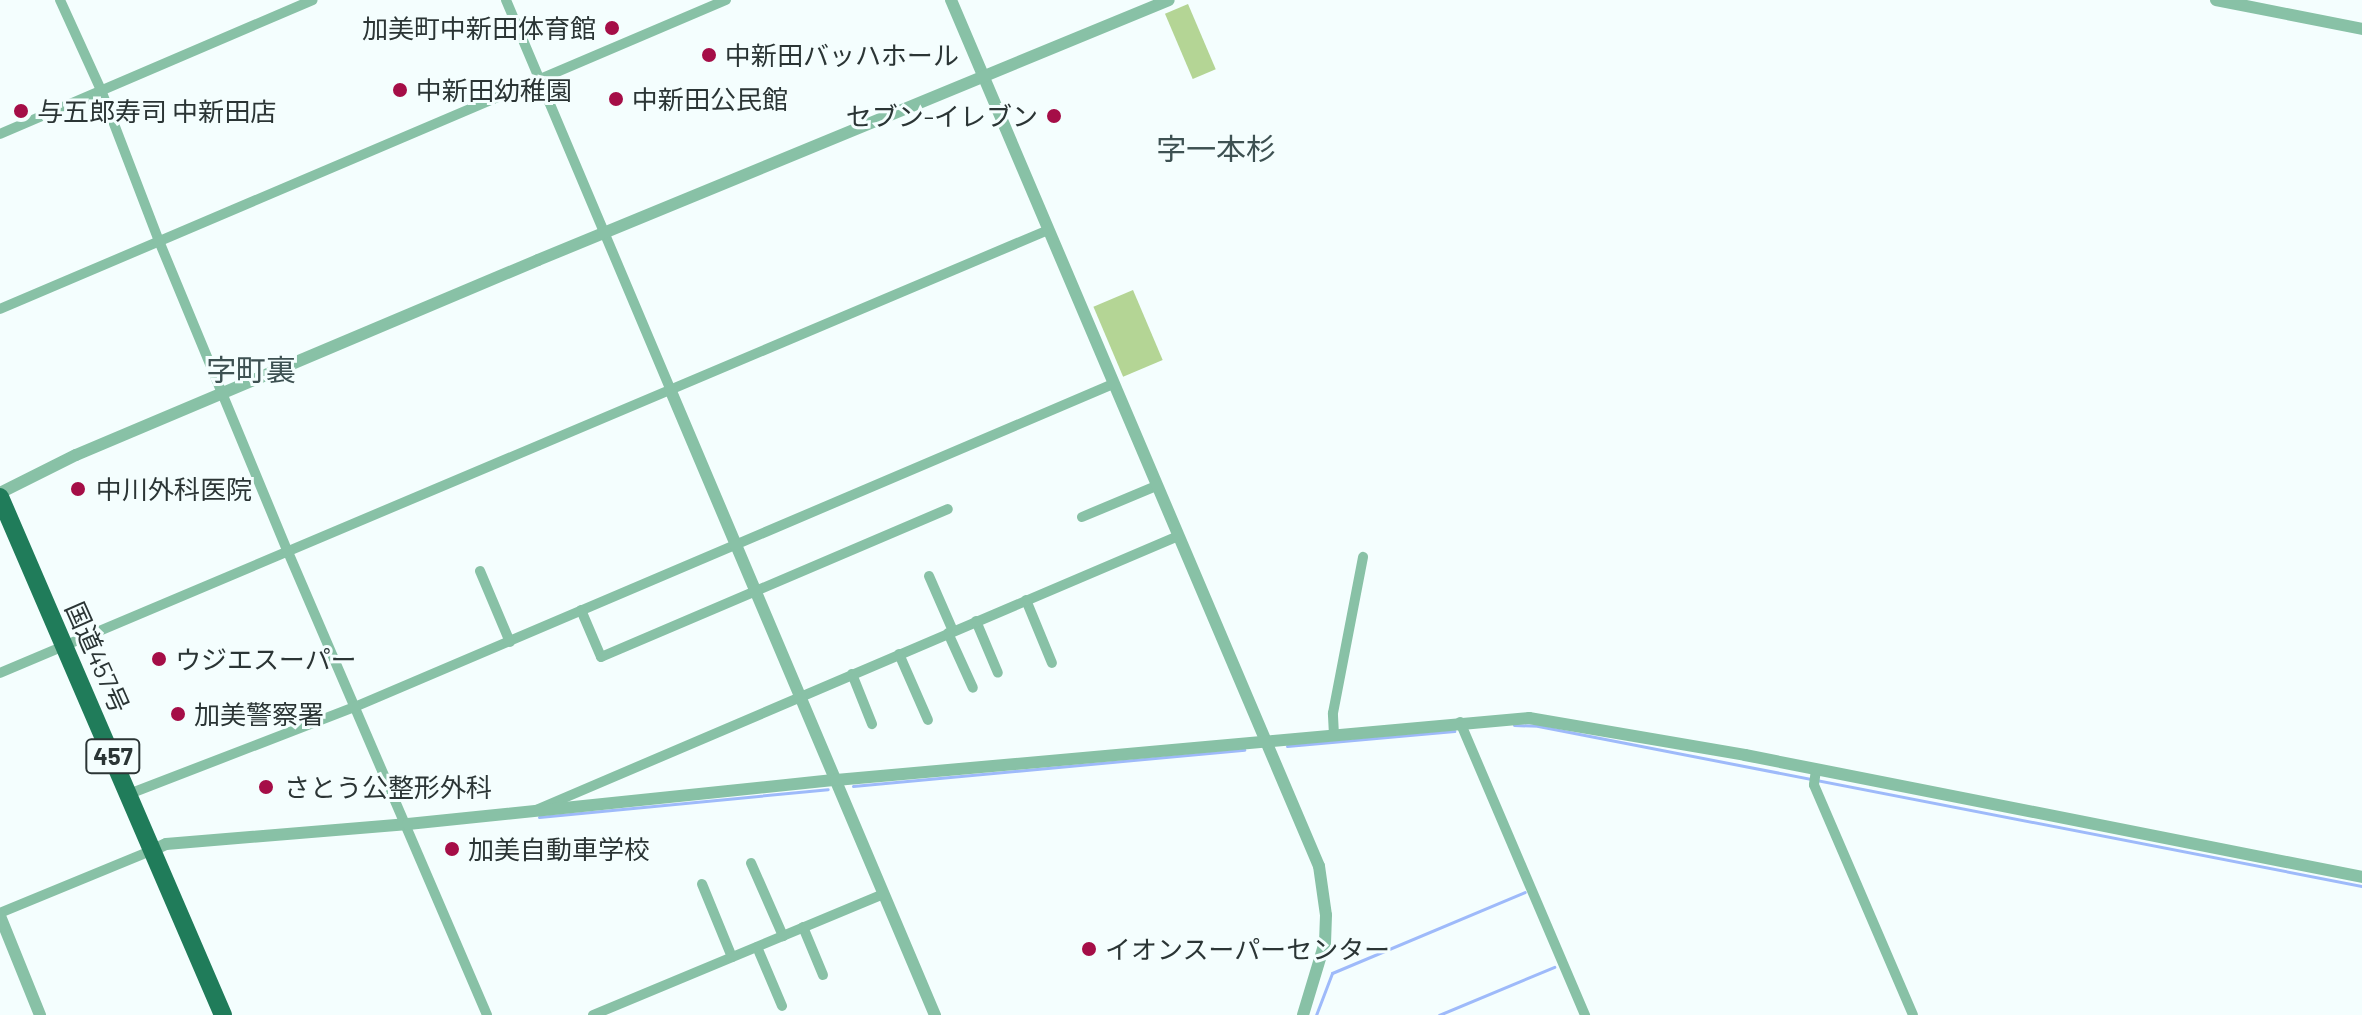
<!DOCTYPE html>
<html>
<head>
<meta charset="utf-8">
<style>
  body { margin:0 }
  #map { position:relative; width:2362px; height:1015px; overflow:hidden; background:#f4fefe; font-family:Barlow,"Noto Sans JP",sans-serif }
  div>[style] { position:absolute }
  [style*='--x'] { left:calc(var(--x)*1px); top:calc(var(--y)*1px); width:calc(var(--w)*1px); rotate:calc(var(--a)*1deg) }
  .green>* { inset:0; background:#b4d595; transform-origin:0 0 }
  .stream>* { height:3px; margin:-1.5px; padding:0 1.5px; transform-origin:1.5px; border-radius:1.5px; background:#9ebafa }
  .minor>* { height:10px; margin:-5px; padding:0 5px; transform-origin:5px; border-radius:5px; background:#88c1a6 }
  .tertiary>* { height:12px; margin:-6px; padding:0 6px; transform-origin:6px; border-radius:6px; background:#88c1a6 }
  .trunk>* { height:18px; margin:-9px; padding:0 9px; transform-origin:9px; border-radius:9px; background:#207c5a }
  .dots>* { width:22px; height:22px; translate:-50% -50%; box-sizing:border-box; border:4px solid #f4fefe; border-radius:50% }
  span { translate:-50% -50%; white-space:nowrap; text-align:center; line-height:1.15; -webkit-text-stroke:6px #f4fefe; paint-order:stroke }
  .shield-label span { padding:2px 6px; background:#f4fefe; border:2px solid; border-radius:6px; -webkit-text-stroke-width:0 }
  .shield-label { font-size:24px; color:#2b3535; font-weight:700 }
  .poi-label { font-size:26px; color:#2b3535 }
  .right { translate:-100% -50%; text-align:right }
  .left { translate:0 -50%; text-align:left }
  .street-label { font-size:26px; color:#2b3535 }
  .quarter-label { font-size:30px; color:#3d5152 }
</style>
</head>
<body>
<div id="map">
  <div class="green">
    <i style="left:1188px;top:4px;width:71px;height:25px;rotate:67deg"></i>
    <i style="left:1133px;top:290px;width:76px;height:43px;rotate:67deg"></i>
  </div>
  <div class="stream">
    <i style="--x:1514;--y:725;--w:24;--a:2"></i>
    <i style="--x:1538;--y:726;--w:839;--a:10.99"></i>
    <i style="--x:1287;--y:746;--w:168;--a:-5.1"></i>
    <i style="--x:853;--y:786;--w:393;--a:-5.3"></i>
    <i style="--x:539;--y:817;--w:290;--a:-5.5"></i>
    <i style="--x:1316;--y:1015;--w:45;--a:-69.1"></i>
    <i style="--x:1332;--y:973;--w:209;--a:-22.8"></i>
    <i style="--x:1439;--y:1015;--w:125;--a:-22.7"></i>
  </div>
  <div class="minor">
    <i style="--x:60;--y:0;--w:99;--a:65.5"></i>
    <i style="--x:101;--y:90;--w:162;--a:69"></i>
    <i style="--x:159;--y:241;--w:337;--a:67.5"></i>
    <i style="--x:288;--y:552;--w:504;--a:66.74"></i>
    <i style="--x:506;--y:0;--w:422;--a:67.1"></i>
    <i style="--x:0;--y:134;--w:340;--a:-23.2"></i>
    <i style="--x:0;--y:309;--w:789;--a:-23.06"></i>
    <i style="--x:1082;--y:517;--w:80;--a:-22.7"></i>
    <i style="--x:480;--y:571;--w:77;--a:67.1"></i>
    <i style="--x:929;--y:576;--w:60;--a:66.4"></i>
    <i style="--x:1026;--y:600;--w:68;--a:67.6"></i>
    <i style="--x:581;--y:610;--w:51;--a:66.9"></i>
    <i style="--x:601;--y:657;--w:377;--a:-23.1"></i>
    <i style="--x:976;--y:621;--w:56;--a:67.1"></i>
    <i style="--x:948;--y:633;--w:60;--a:65.6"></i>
    <i style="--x:899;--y:654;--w:72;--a:66.3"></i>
    <i style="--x:0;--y:673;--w:1138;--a:-22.91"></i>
    <i style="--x:852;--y:674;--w:54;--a:68.2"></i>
    <i style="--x:1460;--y:722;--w:319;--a:66.9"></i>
    <i style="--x:1334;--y:735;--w:22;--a:-93"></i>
    <i style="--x:1333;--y:713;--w:159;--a:-79.1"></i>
    <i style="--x:1816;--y:770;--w:15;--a:98"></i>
    <i style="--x:1814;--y:785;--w:250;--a:66.7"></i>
    <i style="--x:129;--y:794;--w:244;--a:-21.1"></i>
    <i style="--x:357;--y:706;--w:822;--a:-23.07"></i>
    <i style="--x:536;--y:810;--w:698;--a:-23.11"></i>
    <i style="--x:751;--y:863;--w:80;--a:66.3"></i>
    <i style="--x:702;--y:884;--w:79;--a:67.7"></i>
    <i style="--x:0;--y:913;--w:165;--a:-22.4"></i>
    <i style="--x:803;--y:927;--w:52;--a:67.4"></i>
    <i style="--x:757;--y:947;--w:64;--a:67"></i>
    <i style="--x:593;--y:1015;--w:315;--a:-22.6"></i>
  </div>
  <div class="tertiary">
    <i style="--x:951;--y:0;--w:941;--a:66.98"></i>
    <i style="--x:1319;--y:866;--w:49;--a:81.9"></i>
    <i style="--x:1326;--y:915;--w:27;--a:92"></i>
    <i style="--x:1325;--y:942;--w:76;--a:106.8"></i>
    <i style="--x:2216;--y:0;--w:149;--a:11.2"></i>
    <i style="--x:670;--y:389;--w:680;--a:67.06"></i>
    <i style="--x:0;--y:493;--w:85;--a:-26.6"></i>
    <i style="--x:76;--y:455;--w:501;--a:-22.88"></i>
    <i style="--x:538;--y:260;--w:682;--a:-22.39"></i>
    <i style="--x:153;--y:850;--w:14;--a:-25"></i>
    <i style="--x:166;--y:844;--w:243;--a:-4.7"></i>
    <i style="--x:408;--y:824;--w:430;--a:-5.9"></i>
    <i style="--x:836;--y:780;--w:696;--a:-5.11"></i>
    <i style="--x:1529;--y:718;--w:219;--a:9.7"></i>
    <i style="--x:1745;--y:755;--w:629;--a:11.18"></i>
    <i style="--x:0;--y:916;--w:107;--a:68"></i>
  </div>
  <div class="trunk">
    <i style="--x:0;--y:497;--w:564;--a:66.71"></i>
  </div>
  <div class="dots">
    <i style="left:612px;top:28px;background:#a50e47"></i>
    <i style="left:709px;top:55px;background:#a50e47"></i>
    <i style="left:400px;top:90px;background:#a50e47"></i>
    <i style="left:616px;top:99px;background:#a50e47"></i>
    <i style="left:21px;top:111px;background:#a50e47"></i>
    <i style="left:1054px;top:116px;background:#a50e47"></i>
    <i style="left:78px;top:489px;background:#a50e47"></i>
    <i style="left:159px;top:659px;background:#a50e47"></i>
    <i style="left:178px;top:714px;background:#a50e47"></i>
    <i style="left:266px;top:787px;background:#a50e47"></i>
    <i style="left:452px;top:849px;background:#a50e47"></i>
    <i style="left:1089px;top:949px;background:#a50e47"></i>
  </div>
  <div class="shield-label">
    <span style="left:113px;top:756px">457</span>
  </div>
  <div class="poi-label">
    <span class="right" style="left:596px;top:28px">加美町中新田体育館</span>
    <span class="left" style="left:725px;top:55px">中新田バッハホール</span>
    <span class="left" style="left:416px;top:90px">中新田幼稚園</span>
    <span class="left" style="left:632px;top:99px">中新田公民館</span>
    <span class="left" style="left:37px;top:111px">与五郎寿司 中新田店</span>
    <span class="right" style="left:1038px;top:116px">セブン-イレブン</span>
    <span class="left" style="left:96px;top:489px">中川外科医院</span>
    <span class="left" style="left:175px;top:659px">ウジエスーパー</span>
    <span class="left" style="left:194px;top:714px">加美警察署</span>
    <span class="left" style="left:284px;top:787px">さとう公整形外科</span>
    <span class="left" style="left:468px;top:849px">加美自動車学校</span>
    <span class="left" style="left:1105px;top:949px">イオンスーパーセンター</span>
  </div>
  <div class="street-label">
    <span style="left:98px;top:657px;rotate:66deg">国道457号</span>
  </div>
  <div class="quarter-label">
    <span style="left:1216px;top:148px">字一本杉</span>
    <span style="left:251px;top:369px">字町裏</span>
  </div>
</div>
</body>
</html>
